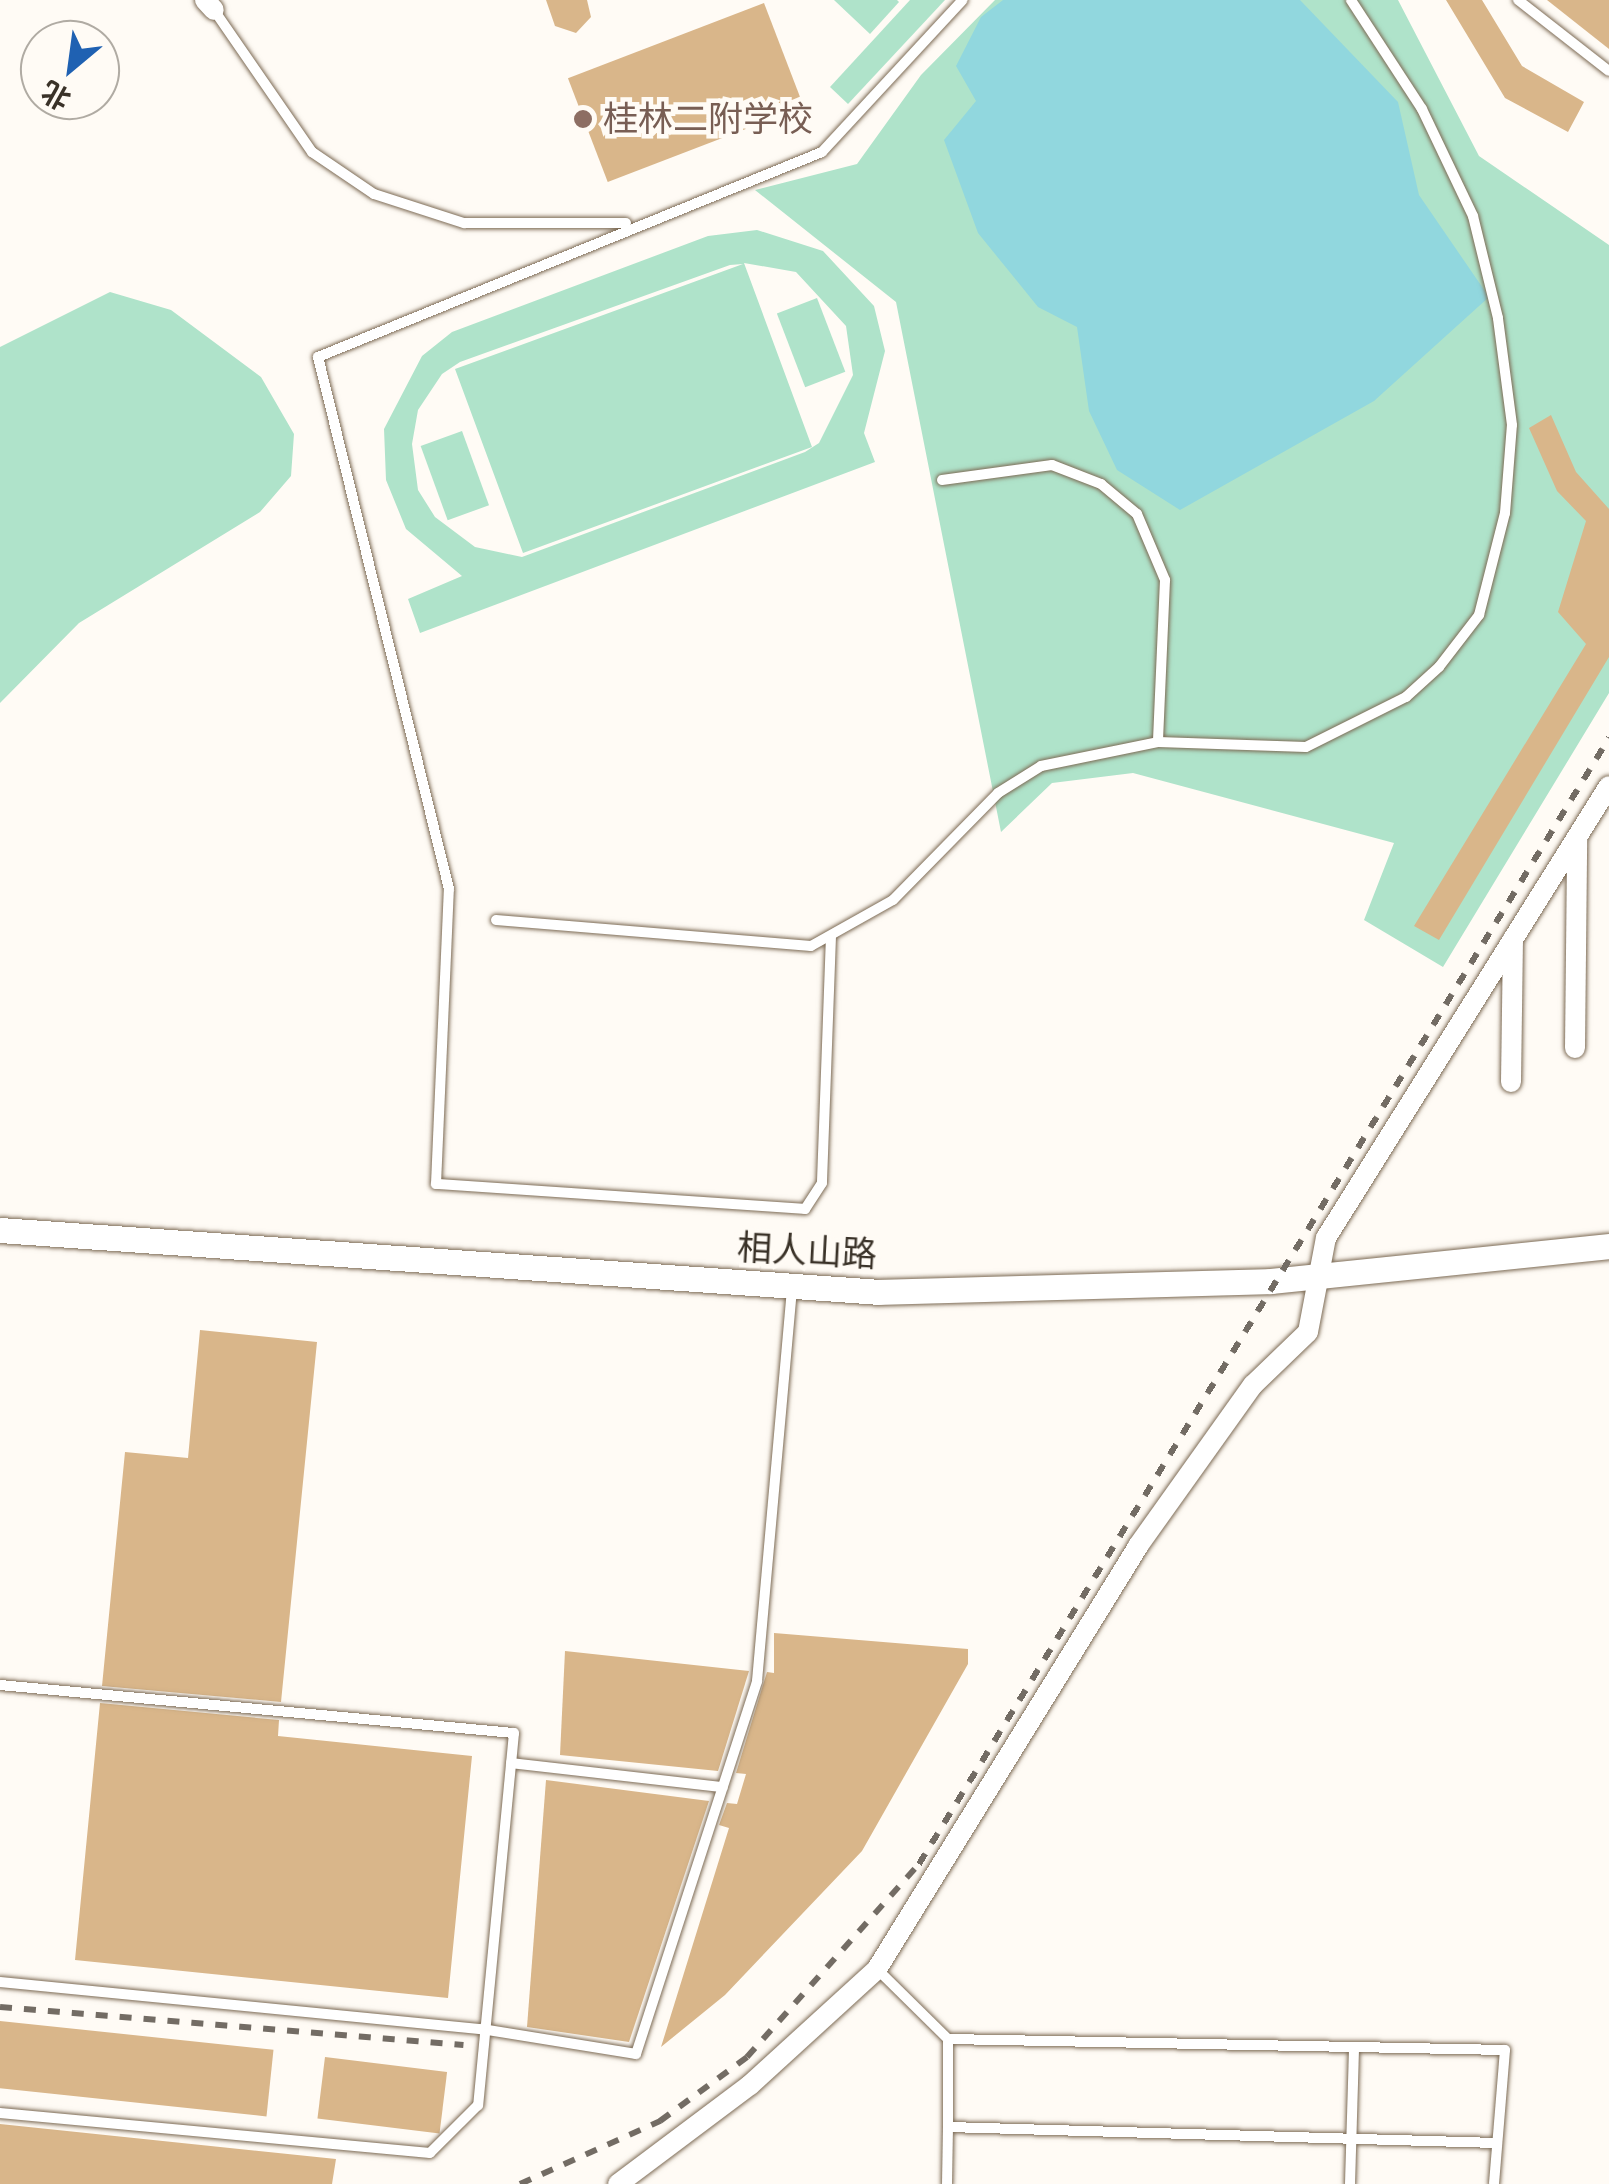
<!DOCTYPE html>
<html>
<head>
<meta charset="utf-8">
<style>
  body { margin:0 }
  #map { position:relative; width:1609px; height:2184px; overflow:hidden; background:#fffbf5; font-family:Raleway,"Noto Sans SC",sans-serif }
  div>[style] { position:absolute }
  [style*='--x'] { left:calc(var(--x)*1px); top:calc(var(--y)*1px); width:calc(var(--w)*1px); rotate:calc(var(--a)*1deg) }
  .green>* { inset:0; background:#afe3ca; transform-origin:0 0 }
  .water>* { inset:0; background:#91d7de }
  .building>* { inset:0; background:#d9b68a; transform-origin:0 0 }
  .roads { filter:drop-shadow(0 0 2px #7d6b55) drop-shadow(0 0 2px #7d6b55) }
  .service>* { height:10px; margin:-5px; padding:0 5px; transform-origin:5px; border-radius:5px; background:#fff }
  .minor>* { height:20px; margin:-10px; padding:0 10px; transform-origin:10px; border-radius:10px; background:#fff }
  .tertiary>* { height:25px; margin:-12.5px; padding:0 12.5px; transform-origin:12.5px; border-radius:12.5px; background:#fff }
  .rail>* { height:6px; margin-top:-3px; transform-origin:0; background:repeating-linear-gradient(90deg,#736c64 0 12px,transparent 0 24px) }
  .dots>* { width:28px; height:28px; translate:-50% -50%; box-sizing:border-box; border:5px solid #fffbf5; border-radius:50% }
  span { translate:-50% -50%; white-space:nowrap; text-align:center; line-height:1.15; -webkit-text-stroke:9px #fffbf5; paint-order:stroke }
  .education-label { font-size:35px; color:#785e54 }
  .left { translate:0 -50%; text-align:left }
  .street-label { font-size:35px; color:#3a3228 }
  .north { position:absolute; left:20px; top:20px; width:100px; height:100px; box-sizing:border-box; background:#fffbf5; border:2px solid #b0aba3; border-radius:50%; rotate:209deg; font-size:28px; font-weight:700; line-height:40px; text-align:center; color:#3a3228 }
  .north::after { content:''; display:block; margin:auto; width:35px; height:45px; background:#1f61b2; clip-path:polygon(50% 0,100% 100%,50% 72%,0 100%) }
</style>
</head>
<body>
<div id="map">
  <div class="green">
    <i style="clip-path:polygon(834px 0,897px 0,899px 2px,870px 34px)"></i>
    <i style="clip-path:polygon(910px 0,945px 0,848px 104px,830px 87px)"></i>
    <i style="clip-path:polygon(995px 0,1398px 0,1479px 156px,1609px 245px,1609px 693px,1443px 967px,1364px 920px,1394px 843px,1133px 773px,1052px 783px,1001px 832px,896px 302px,755px 190px,857px 164px,921px 75px)"></i>
    <i style="clip-path:polygon(evenodd,757px 230px,823px 251px,874px 306px,885px 351px,864px 433px,875px 462px,420px 633px,408px 599px,462px 576px,406px 529px,386px 480px,384px 429px,422px 356px,452px 332px,708px 236px,757px 230px,744px 263px,796px 272px,846px 326px,853px 375px,819px 443px,805px 452px,522px 557px,475px 547px,435px 517px,418px 490px,412px 444px,418px 410px,442px 374px,460px 362px,730px 265px,743px 264px,455px 369px,523px 553px,812px 447px,744px 263px)"></i>
    <i style="clip-path:polygon(110px 292px,171px 310px,261px 377px,294px 434px,291px 476px,260px 512px,79px 623px,0 703px,0 347px)"></i>
    <i style="left:817px;top:298px;width:79px;height:43px;rotate:69deg"></i>
    <i style="left:462px;top:431px;width:79px;height:44px;rotate:70deg"></i>
  </div>
  <div class="water">
    <i style="clip-path:polygon(1003px 0,1300px 0,1398px 102px,1419px 195px,1489px 297px,1374px 401px,1180px 510px,1117px 470px,1089px 411px,1077px 327px,1038px 307px,978px 233px,944px 140px,976px 101px,956px 66px,981px 17px)"></i>
  </div>
  <div class="building">
    <i style="clip-path:polygon(546px 0,587px 0,591px 17px,576px 33px,555px 26px)"></i>
    <i style="clip-path:polygon(1446px 0,1482px 0,1522px 66px,1584px 102px,1568px 132px,1505px 98px)"></i>
    <i style="clip-path:polygon(1547px 0,1609px 0,1609px 49px)"></i>
    <i style="left:764px;top:3px;width:111px;height:210px;rotate:69deg"></i>
    <i style="clip-path:polygon(1551px 415px,1576px 472px,1609px 509px,1609px 657px,1439px 940px,1414px 926px,1586px 644px,1558px 612px,1586px 521px,1557px 491px,1529px 428px)"></i>
    <i style="clip-path:polygon(200px 1330px,317px 1342px,281px 1702px,102px 1686px,125px 1452px,188px 1458px)"></i>
    <i style="clip-path:polygon(774px 1633px,968px 1649px,968px 1664px,862px 1851px,725px 1995px,661px 2047px,729px 1828px,719px 1825px,727px 1803px,737px 1804px,746px 1774px,736px 1773px,767px 1672px,774px 1673px)"></i>
    <i style="clip-path:polygon(565px 1651px,749px 1671px,718px 1771px,560px 1755px)"></i>
    <i style="clip-path:polygon(100px 1703px,279px 1720px,278px 1736px,472px 1756px,448px 1998px,75px 1960px)"></i>
    <i style="clip-path:polygon(546px 1780px,709px 1801px,629px 2042px,527px 2027px)"></i>
    <i style="left:0;top:2021px;width:275px;height:67px;rotate:6deg"></i>
    <i style="left:325px;top:2057px;width:123px;height:62px;rotate:7deg"></i>
    <i style="clip-path:polygon(0 2124px,336px 2159px,332px 2184px,0 2184px)"></i>
  </div>
  <div class="roads">
    <div class="service">
      <i style="--x:1518;--y:0;--w:115;--a:38"></i>
      <i style="--x:214;--y:10;--w:173;--a:55.4"></i>
      <i style="--x:312;--y:152;--w:75;--a:34.1"></i>
      <i style="--x:374;--y:194;--w:95;--a:17.9"></i>
      <i style="--x:464;--y:223;--w:162;--a:0"></i>
      <i style="--x:942;--y:480;--w:111;--a:-7.8"></i>
      <i style="--x:1052;--y:465;--w:53;--a:21.2"></i>
      <i style="--x:1101;--y:484;--w:47;--a:39.8"></i>
      <i style="--x:1137;--y:514;--w:72;--a:67"></i>
      <i style="--x:1165;--y:580;--w:162;--a:92.5"></i>
      <i style="--x:496;--y:920;--w:316;--a:4.7"></i>
      <i style="--x:811;--y:946;--w:94;--a:-29.3"></i>
      <i style="--x:893;--y:900;--w:150;--a:-45.5"></i>
      <i style="--x:998;--y:793;--w:51;--a:-32.1"></i>
      <i style="--x:1041;--y:766;--w:119;--a:-11.6"></i>
      <i style="--x:1158;--y:742;--w:148;--a:1.9"></i>
      <i style="--x:1306;--y:747;--w:112;--a:-26.6"></i>
      <i style="--x:1406;--y:697;--w:45;--a:-42.3"></i>
      <i style="--x:1439;--y:667;--w:66;--a:-52.4"></i>
      <i style="--x:1479;--y:615;--w:105;--a:-75.7"></i>
      <i style="--x:1505;--y:513;--w:88;--a:-85.5"></i>
      <i style="--x:1512;--y:425;--w:108;--a:-97.5"></i>
      <i style="--x:1498;--y:318;--w:105;--a:-103.8"></i>
      <i style="--x:1473;--y:216;--w:119;--a:-115.5"></i>
      <i style="--x:1422;--y:109;--w:130;--a:-123.1"></i>
      <i style="--x:831;--y:936;--w:247;--a:92.1"></i>
      <i style="--x:822;--y:1183;--w:31;--a:123"></i>
      <i style="--x:805;--y:1209;--w:370;--a:-176.1"></i>
      <i style="--x:436;--y:1184;--w:295;--a:-87.5"></i>
      <i style="--x:449;--y:889;--w:548;--a:-103.83"></i>
      <i style="--x:318;--y:357;--w:544;--a:-22.13"></i>
      <i style="--x:822;--y:152;--w:207;--a:-47.2"></i>
      <i style="--x:0;--y:1685;--w:516;--a:5.34"></i>
      <i style="--x:514;--y:1733;--w:374;--a:95.5"></i>
      <i style="--x:478;--y:2105;--w:68;--a:135"></i>
      <i style="--x:430;--y:2153;--w:432;--a:-174.7"></i>
      <i style="--x:511;--y:1763;--w:213;--a:6.5"></i>
      <i style="--x:877;--y:1969;--w:100;--a:44.6"></i>
      <i style="--x:948;--y:2039;--w:557;--a:1.13"></i>
      <i style="--x:1505;--y:2050;--w:134;--a:94.7"></i>
      <i style="--x:0;--y:1982;--w:484;--a:5.6"></i>
      <i style="--x:482;--y:2029;--w:156;--a:9.2"></i>
      <i style="--x:636;--y:2054;--w:392;--a:-72"></i>
      <i style="--x:757;--y:1681;--w:396;--a:-84.9"></i>
      <i style="--x:948;--y:2039;--w:88;--a:90"></i>
      <i style="--x:948;--y:2127;--w:549;--a:1.67"></i>
      <i style="--x:947;--y:2184;--w:57;--a:-89"></i>
      <i style="--x:1350;--y:2184;--w:137;--a:-88.3"></i>
    </div>
    <div class="minor">
      <i style="--x:205;--y:0;--w:13;--a:48"></i>
      <i style="--x:1575;--y:1048;--w:208;--a:-89.4"></i>
      <i style="--x:1511;--y:1082;--w:143;--a:-89.2"></i>
      <i style="--x:618;--y:2184;--w:165;--a:-36.9"></i>
      <i style="--x:750;--y:2085;--w:172;--a:-42.4"></i>
      <i style="--x:877;--y:1969;--w:497;--a:-58.3"></i>
      <i style="--x:1138;--y:1546;--w:198;--a:-54.5"></i>
      <i style="--x:1253;--y:1385;--w:76;--a:-43.9"></i>
      <i style="--x:1308;--y:1332;--w:96;--a:-79.2"></i>
      <i style="--x:1326;--y:1238;--w:533;--a:-57.95"></i>
    </div>
    <div class="tertiary">
      <i style="--x:0;--y:1230;--w:881;--a:4.03"></i>
      <i style="--x:879;--y:1292;--w:392;--a:-1.6"></i>
      <i style="--x:1271;--y:1281;--w:340;--a:-5.9"></i>
    </div>
  </div>
  <div class="rail">
    <i style="--x:0;--y:2007;--w:465;--a:4.7"></i>
    <i style="--x:520;--y:2184;--w:154;--a:-24.2"></i>
    <i style="--x:660;--y:2121;--w:108;--a:-36.3"></i>
    <i style="--x:747;--y:2057;--w:259;--a:-48.3"></i>
    <i style="--x:919;--y:1864;--w:1321;--a:-58.5"></i>
  </div>
  <div class="dots">
    <i style="left:583px;top:119px;background:#8d6e63"></i>
  </div>
  <div class="education-label">
    <span class="left" style="left:603px;top:119px">桂林二附学校</span>
  </div>
  <div class="street-label">
    <span style="left:807px;top:1251px;rotate:3deg">相人山路</span>
  </div>
  <div class="north">北</div>
</div>
</body>
</html>
